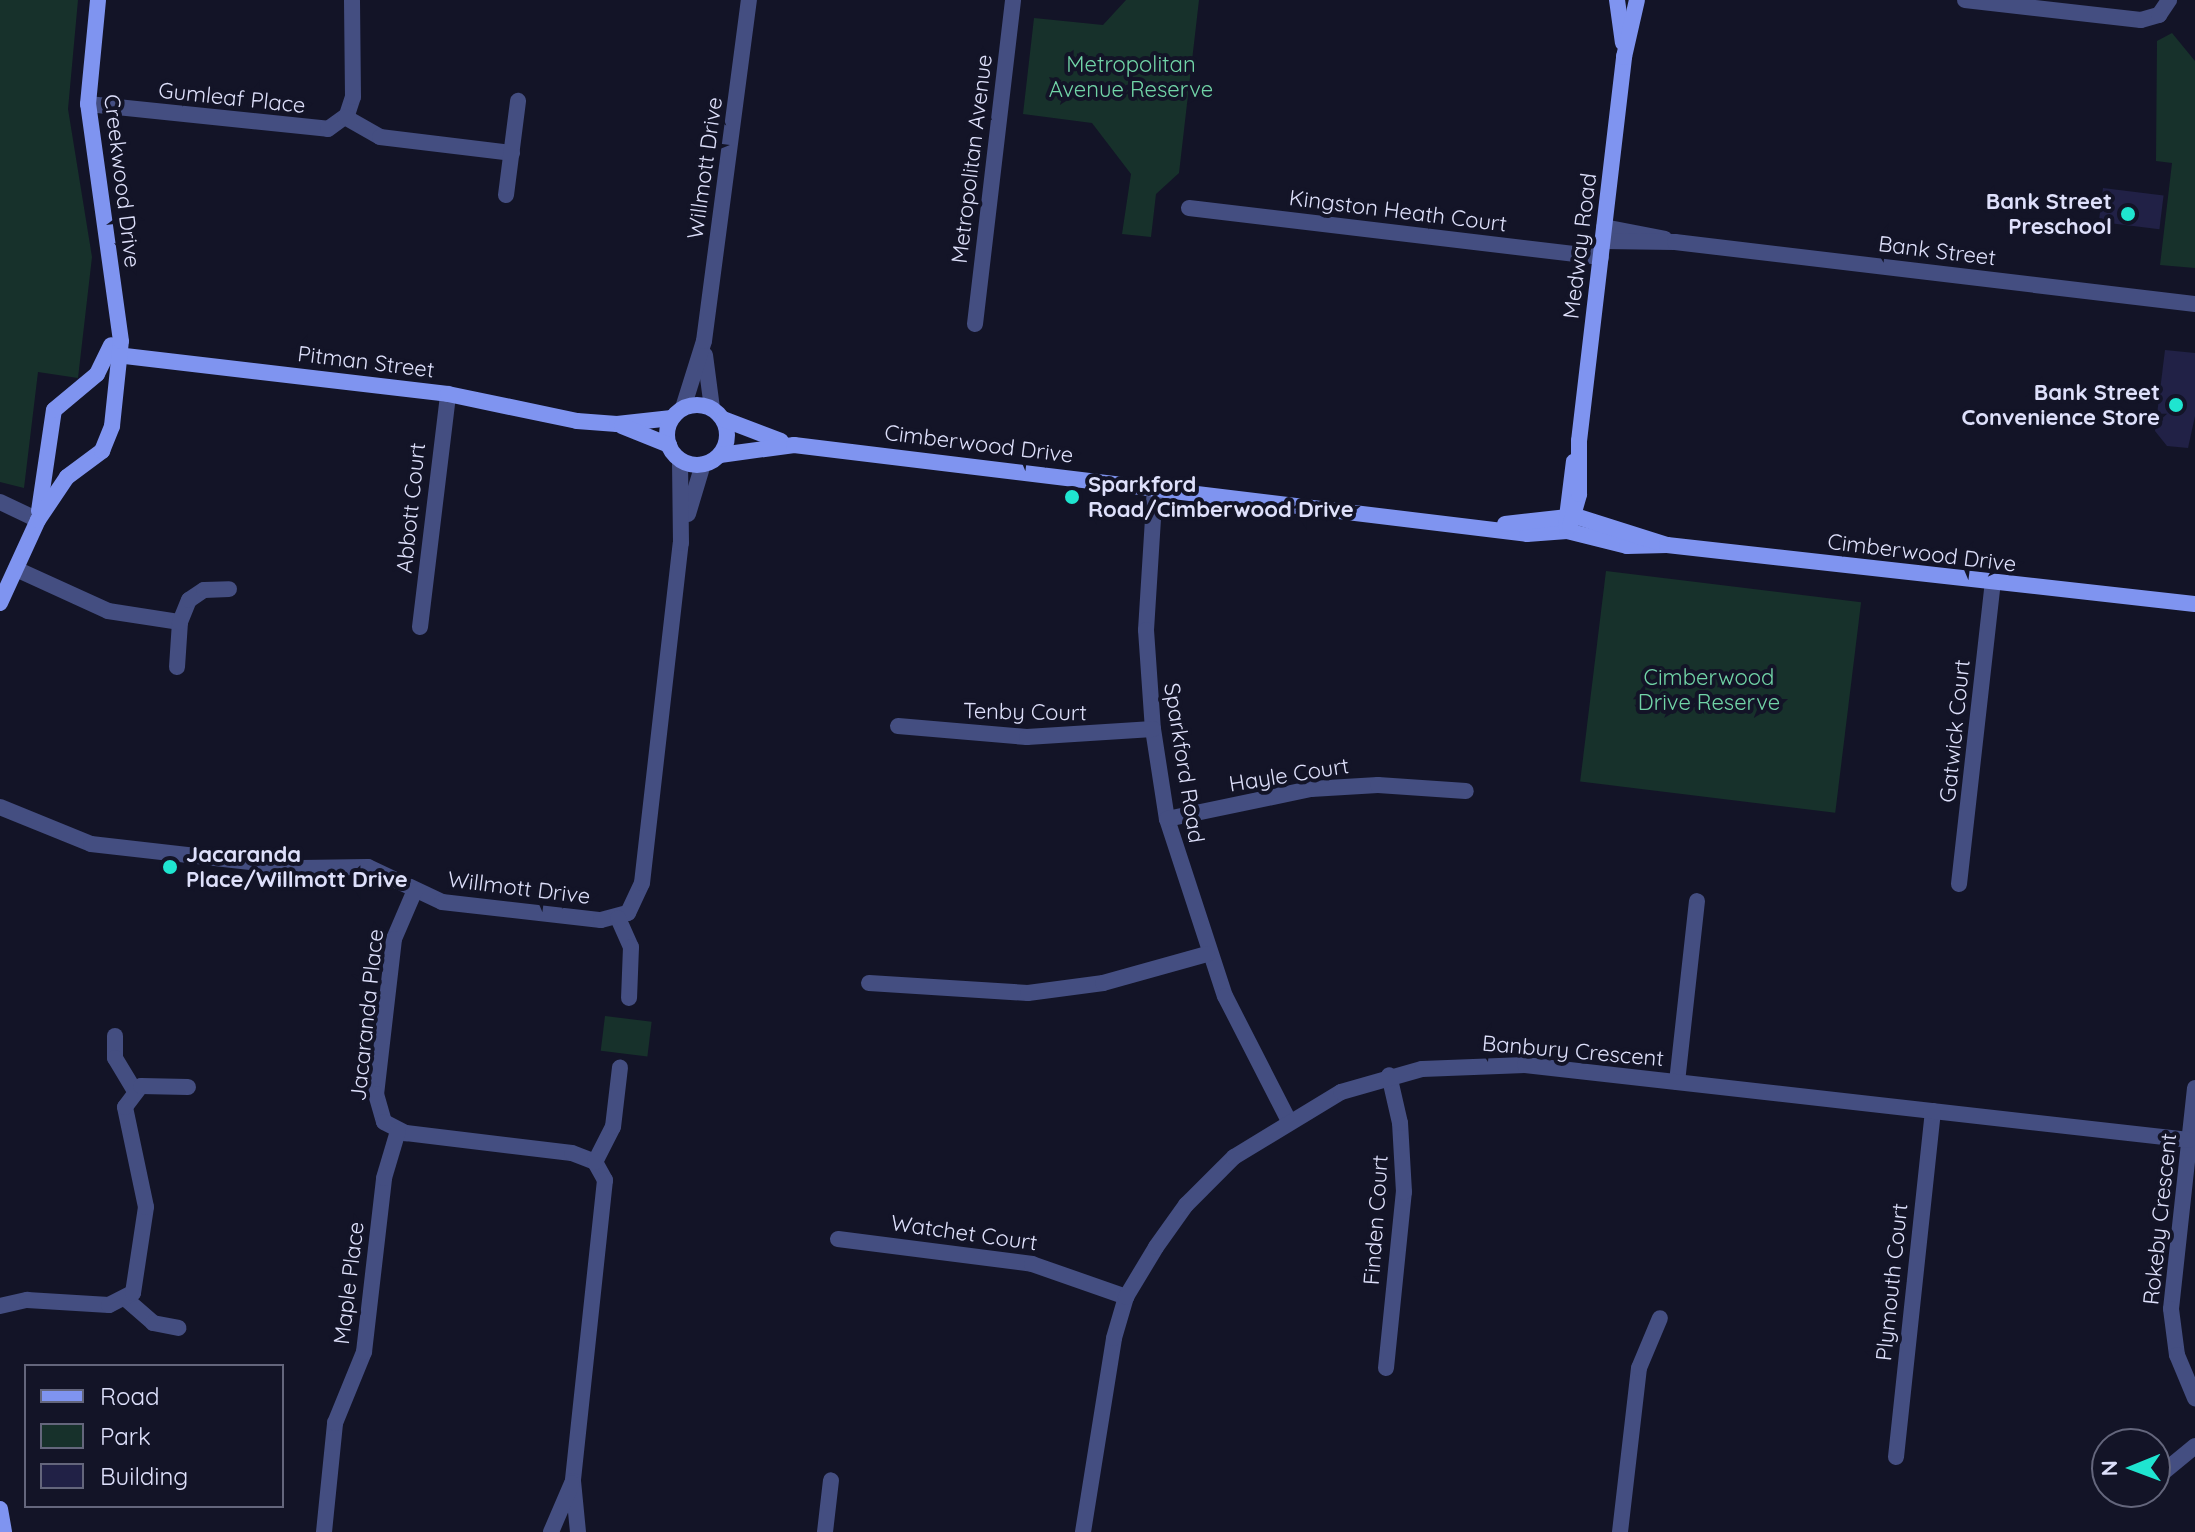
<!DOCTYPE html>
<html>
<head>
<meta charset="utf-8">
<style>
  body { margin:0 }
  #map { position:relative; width:2195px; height:1532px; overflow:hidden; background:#131427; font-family:Quicksand,sans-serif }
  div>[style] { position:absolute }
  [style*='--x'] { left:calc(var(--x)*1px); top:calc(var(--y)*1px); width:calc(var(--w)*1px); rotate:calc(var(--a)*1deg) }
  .green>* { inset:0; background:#17312b; transform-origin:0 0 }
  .building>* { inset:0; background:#212146; transform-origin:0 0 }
  .street>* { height:16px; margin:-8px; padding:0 8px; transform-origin:8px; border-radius:8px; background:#444e81 }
  .secondary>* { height:16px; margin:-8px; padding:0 8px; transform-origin:8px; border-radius:8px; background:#7f94f0 }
  .secondary>.ring { margin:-8px; padding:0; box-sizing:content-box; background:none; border:16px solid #7f94f0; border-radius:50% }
  .dots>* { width:22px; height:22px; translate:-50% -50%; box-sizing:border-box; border:4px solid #131427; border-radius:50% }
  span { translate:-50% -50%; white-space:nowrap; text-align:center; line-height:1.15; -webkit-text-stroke:8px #131427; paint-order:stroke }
  .park-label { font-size:22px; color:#71d4a7 }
  .street-label { font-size:22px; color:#dee0fb }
  .poi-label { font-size:22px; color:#dee0fb; font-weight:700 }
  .right { translate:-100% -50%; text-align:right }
  .left { translate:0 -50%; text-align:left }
  .legend { position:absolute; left:24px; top:1364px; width:260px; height:144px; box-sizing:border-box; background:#131427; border:2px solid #64667c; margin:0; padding:10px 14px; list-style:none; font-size:24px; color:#dee0fb }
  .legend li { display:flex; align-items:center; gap:16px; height:40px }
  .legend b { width:40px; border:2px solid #64667c }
  .north { position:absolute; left:2091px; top:1428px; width:80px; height:80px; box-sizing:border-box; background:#131427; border:2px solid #64667c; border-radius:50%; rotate:269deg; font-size:22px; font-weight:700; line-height:32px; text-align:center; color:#dee0fb }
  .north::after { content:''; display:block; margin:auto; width:28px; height:36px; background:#1fe5d0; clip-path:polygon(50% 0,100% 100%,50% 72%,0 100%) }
</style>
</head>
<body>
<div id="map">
  <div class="green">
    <i style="clip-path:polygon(0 0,78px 0,68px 109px,92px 257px,78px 378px,38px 372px,24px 488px,0 482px)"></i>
    <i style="clip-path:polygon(1126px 0,1199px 0,1179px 173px,1156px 194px,1151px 237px,1122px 234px,1131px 174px,1092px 123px,1023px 114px,1034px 18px,1103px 25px)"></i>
    <i style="clip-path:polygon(2172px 33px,2195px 61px,2195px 268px,2160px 265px,2172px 163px,2156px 161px,2157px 41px)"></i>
    <i style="left:1606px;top:571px;width:257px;height:212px;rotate:7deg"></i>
    <i style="left:605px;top:1016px;width:47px;height:35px;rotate:7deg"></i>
  </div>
  <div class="building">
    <i style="left:2103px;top:188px;width:61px;height:34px;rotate:7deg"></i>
    <i style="clip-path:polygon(2165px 350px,2195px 353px,2195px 416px,2188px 448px,2167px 446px,2155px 431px)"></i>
  </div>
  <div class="street">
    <i style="--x:1965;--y:0;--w:177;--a:6.5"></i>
    <i style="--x:2141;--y:20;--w:19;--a:-16"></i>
    <i style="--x:2159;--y:15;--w:18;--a:-56"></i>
    <i style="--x:88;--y:104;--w:241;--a:5.9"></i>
    <i style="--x:328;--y:129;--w:24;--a:-36"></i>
    <i style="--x:347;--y:115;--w:19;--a:-72"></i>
    <i style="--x:353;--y:97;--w:97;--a:-90.6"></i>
    <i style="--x:345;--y:117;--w:40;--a:29.7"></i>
    <i style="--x:380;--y:137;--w:133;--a:6.9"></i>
    <i style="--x:506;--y:195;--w:95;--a:-82.7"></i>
    <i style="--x:1189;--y:208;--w:415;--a:6.8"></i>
    <i style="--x:1604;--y:227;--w:62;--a:11.1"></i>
    <i style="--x:1603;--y:241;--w:72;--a:0.8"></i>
    <i style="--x:1675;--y:242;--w:524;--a:6.8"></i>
    <i style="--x:975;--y:324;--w:326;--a:-83.3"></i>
    <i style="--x:705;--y:355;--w:53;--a:82.5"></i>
    <i style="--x:683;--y:408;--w:70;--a:-72.6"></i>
    <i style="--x:704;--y:341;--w:344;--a:-82.5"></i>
    <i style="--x:1155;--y:487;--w:143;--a:93.6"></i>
    <i style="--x:1146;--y:630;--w:99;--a:86"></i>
    <i style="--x:1153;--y:729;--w:91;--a:81.2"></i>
    <i style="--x:1167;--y:819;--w:186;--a:71.9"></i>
    <i style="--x:1225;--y:996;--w:138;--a:62.9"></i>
    <i style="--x:0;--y:502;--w:42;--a:25.3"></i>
    <i style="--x:688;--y:514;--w:52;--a:-73.3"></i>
    <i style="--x:16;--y:569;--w:101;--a:24.5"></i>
    <i style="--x:108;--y:611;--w:73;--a:8.7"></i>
    <i style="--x:420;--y:627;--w:235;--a:-83.1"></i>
    <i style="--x:177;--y:667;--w:45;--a:-86.2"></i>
    <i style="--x:180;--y:622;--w:24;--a:-68"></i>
    <i style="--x:189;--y:600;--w:18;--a:-34"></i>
    <i style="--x:204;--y:590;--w:25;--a:-2"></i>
    <i style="--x:898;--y:726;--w:129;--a:4.9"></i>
    <i style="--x:1027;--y:737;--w:126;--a:-3.6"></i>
    <i style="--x:0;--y:807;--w:98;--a:22.1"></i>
    <i style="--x:91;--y:844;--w:211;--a:6.5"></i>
    <i style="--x:301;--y:868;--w:67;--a:-0.9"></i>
    <i style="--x:368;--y:867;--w:82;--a:25.3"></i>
    <i style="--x:442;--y:902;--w:160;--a:6.5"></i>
    <i style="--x:601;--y:920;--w:28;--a:-15"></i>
    <i style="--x:628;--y:913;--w:33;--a:-65"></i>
    <i style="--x:642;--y:883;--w:342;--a:-83.5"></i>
    <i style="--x:681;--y:543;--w:83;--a:-90.7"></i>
    <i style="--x:1167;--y:819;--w:147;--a:-11.8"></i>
    <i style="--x:1311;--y:789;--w:67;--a:-3.4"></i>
    <i style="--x:1378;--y:785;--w:88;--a:3.9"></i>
    <i style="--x:1959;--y:884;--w:303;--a:-83.6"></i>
    <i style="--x:415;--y:890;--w:53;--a:113.2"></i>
    <i style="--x:394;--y:939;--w:156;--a:96.6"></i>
    <i style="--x:376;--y:1094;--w:29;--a:74"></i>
    <i style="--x:384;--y:1122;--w:25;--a:27"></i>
    <i style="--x:406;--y:1133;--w:167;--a:6.9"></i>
    <i style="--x:572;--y:1153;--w:25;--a:21"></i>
    <i style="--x:595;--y:1162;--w:21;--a:61"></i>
    <i style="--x:605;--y:1180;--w:303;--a:96.1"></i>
    <i style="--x:573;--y:1481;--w:51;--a:84.4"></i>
    <i style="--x:618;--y:918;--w:32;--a:66"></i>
    <i style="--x:631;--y:947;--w:51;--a:92.2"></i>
    <i style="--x:869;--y:983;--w:159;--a:3.6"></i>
    <i style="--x:1028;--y:993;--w:76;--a:-7.6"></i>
    <i style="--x:1103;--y:983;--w:108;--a:-15.6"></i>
    <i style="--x:115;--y:1036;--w:22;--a:90"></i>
    <i style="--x:115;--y:1058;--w:39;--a:59"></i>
    <i style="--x:1677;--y:1082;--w:182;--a:-83.7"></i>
    <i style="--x:2195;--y:1088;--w:222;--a:96.2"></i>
    <i style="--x:2171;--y:1309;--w:46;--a:82.6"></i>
    <i style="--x:2177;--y:1355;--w:47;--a:67.3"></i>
    <i style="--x:595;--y:1162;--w:39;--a:-63"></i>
    <i style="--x:613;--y:1127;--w:60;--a:-83.3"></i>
    <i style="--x:838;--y:1239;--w:196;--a:7.3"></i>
    <i style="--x:1032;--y:1264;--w:100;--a:19.3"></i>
    <i style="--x:127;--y:1300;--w:35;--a:41"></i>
    <i style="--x:153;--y:1323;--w:26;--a:11"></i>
    <i style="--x:0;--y:1306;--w:28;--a:-13"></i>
    <i style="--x:27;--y:1300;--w:82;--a:3.5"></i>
    <i style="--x:109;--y:1305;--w:27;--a:-27"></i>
    <i style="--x:133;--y:1293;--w:87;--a:-81.4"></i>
    <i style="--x:146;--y:1207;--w:102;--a:-101.9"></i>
    <i style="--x:125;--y:1107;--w:26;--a:-53"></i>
    <i style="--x:141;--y:1086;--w:47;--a:1.2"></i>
    <i style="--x:1386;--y:1368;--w:177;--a:-84.2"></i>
    <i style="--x:1404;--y:1192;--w:69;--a:-93.3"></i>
    <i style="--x:1400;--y:1123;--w:49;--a:-102.9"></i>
    <i style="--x:1896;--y:1457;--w:348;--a:-83.9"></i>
    <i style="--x:2155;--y:1479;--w:52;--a:-39.5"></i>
    <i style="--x:2134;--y:1497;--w:8;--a:-40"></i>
    <i style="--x:324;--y:1532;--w:110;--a:-84.2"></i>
    <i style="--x:335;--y:1423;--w:77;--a:-67.8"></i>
    <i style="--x:364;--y:1352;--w:175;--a:-83.4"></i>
    <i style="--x:384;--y:1178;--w:49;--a:-73.4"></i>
    <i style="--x:551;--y:1532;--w:53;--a:-66.8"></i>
    <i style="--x:825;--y:1532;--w:52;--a:-83.4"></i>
    <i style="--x:1083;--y:1532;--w:196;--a:-80.9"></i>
    <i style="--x:1114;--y:1338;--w:43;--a:-73.7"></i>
    <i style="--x:1126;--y:1297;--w:58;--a:-59"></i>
    <i style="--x:1156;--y:1247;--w:52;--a:-54.5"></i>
    <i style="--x:1186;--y:1205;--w:68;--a:-45"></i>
    <i style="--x:1234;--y:1157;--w:125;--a:-31.3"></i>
    <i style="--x:1341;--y:1092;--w:84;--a:-15.9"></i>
    <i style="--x:1422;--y:1069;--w:103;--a:-2.2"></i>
    <i style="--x:1525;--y:1065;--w:668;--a:6.44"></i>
    <i style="--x:1620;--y:1532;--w:165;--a:-83.4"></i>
    <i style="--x:1639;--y:1368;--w:54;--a:-67.2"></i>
  </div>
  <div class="secondary">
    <i style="--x:1617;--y:0;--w:43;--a:82.1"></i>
    <i style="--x:108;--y:354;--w:342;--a:6.7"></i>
    <i style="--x:448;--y:394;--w:132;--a:11.8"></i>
    <i style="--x:577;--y:421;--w:40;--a:4.3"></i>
    <i style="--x:617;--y:424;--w:55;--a:-6.2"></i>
    <i class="ring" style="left:667px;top:405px;width:44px;height:44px"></i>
    <i style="--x:723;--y:419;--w:62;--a:20.8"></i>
    <i style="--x:622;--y:426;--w:51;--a:22"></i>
    <i style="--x:720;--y:455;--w:75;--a:-7.7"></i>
    <i style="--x:794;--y:445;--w:738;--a:6.92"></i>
    <i style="--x:1527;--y:534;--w:40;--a:-4.3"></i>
    <i style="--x:1567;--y:531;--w:62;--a:14"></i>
    <i style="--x:1627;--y:546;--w:40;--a:-1.4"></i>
    <i style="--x:39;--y:511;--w:102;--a:-81.6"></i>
    <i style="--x:54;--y:410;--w:56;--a:-39.9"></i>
    <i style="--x:97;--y:374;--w:32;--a:-64"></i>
    <i style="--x:1505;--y:524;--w:70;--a:-6.5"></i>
    <i style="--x:1575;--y:516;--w:96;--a:17.5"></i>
    <i style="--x:1667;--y:545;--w:531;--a:6.38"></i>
    <i style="--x:1566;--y:525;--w:64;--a:-82.9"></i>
    <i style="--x:1570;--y:526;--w:33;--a:-74"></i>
    <i style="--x:1579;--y:494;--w:53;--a:-90"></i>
    <i style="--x:1579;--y:441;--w:387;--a:-83.3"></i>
    <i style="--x:1624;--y:57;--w:58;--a:-77.2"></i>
    <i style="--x:0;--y:603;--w:91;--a:-65.4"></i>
    <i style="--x:38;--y:520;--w:52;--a:-56"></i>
    <i style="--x:67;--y:477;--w:44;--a:-36.6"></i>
    <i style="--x:102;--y:451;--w:27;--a:-68"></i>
    <i style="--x:112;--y:426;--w:85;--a:-84"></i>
    <i style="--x:121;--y:341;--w:239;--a:-97.9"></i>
    <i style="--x:88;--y:104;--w:104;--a:-84.5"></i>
    <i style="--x:0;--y:1509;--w:23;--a:80"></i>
  </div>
  <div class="dots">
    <i style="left:2128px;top:214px;background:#1fe5d0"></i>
    <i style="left:2176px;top:405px;background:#1fe5d0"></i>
    <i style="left:1072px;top:497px;background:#1fe5d0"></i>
    <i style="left:170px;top:867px;background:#1fe5d0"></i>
  </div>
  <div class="park-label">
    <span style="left:1131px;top:77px">Metropolitan<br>Avenue Reserve</span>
    <span style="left:1709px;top:690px">Cimberwood<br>Drive Reserve</span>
  </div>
  <div class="street-label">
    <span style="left:232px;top:98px;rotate:6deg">Gumleaf Place</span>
    <span style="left:972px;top:159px;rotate:-83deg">Metropolitan Avenue</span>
    <span style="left:705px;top:168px;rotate:-82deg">Willmott Drive</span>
    <span style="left:122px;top:181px;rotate:83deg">Creekwood Drive</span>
    <span style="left:1398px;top:211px;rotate:7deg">Kingston Heath Court</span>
    <span style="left:1580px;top:246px;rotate:-83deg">Medway Road</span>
    <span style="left:1937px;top:251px;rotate:7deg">Bank Street</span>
    <span style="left:366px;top:362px;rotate:7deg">Pitman Street</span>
    <span style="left:979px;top:444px;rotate:7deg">Cimberwood Drive</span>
    <span style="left:411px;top:508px;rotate:-84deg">Abbott Court</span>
    <span style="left:1922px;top:553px;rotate:7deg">Cimberwood Drive</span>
    <span style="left:1025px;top:712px;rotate:1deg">Tenby Court</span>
    <span style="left:1955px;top:731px;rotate:-84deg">Gatwick Court</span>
    <span style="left:1184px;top:763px;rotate:81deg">Sparkford Road</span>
    <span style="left:1289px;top:775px;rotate:-9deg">Hayle Court</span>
    <span style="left:519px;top:888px;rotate:7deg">Willmott Drive</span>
    <span style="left:367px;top:1015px;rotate:-84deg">Jacaranda Place</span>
    <span style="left:1573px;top:1051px;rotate:5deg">Banbury Crescent</span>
    <span style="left:2160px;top:1219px;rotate:-84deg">Rokeby Crescent</span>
    <span style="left:1376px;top:1220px;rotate:-86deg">Finden Court</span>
    <span style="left:964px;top:1233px;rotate:8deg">Watchet Court</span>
    <span style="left:1892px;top:1282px;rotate:-84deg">Plymouth Court</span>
    <span style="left:349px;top:1283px;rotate:-83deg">Maple Place</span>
  </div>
  <div class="poi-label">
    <span class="right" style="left:2112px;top:214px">Bank Street<br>Preschool</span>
    <span class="right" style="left:2160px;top:405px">Bank Street<br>Convenience Store</span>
    <span class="left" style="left:1088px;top:497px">Sparkford<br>Road/Cimberwood Drive</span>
    <span class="left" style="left:186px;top:867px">Jacaranda<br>Place/Willmott Drive</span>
  </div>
  <ul class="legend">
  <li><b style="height:10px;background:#7f94f0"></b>Road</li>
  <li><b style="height:22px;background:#17312b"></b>Park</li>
  <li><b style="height:22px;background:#212146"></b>Building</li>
  </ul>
  <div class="north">N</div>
</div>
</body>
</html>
